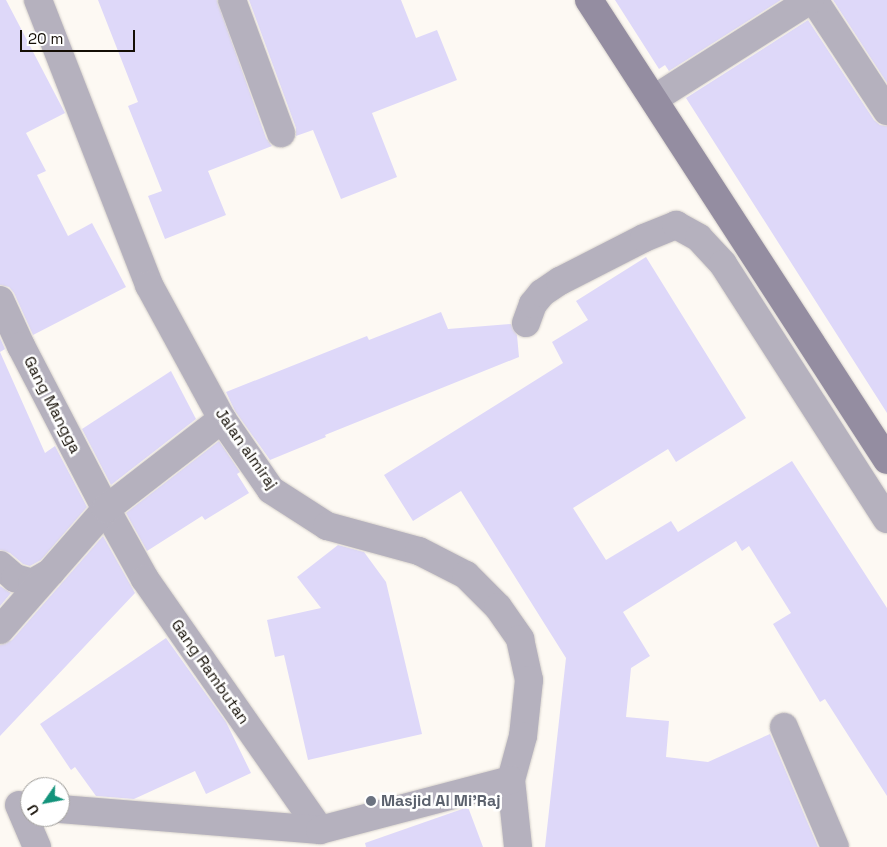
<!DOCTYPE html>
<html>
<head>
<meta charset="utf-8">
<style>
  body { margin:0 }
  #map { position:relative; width:887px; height:847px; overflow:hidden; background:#fdf9f3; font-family:"Space Grotesk",sans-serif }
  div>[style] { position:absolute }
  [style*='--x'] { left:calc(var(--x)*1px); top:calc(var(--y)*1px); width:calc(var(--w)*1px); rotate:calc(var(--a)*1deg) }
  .building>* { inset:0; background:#ded8f9 }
  .roads { filter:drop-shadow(0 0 1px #d8d3cd) drop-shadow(0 0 1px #d8d3cd) }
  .street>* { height:28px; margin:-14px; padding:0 14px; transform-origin:14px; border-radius:14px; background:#b5b1be }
  .secondary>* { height:28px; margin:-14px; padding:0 14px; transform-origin:14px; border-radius:14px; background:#948da1 }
  .dots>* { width:14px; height:14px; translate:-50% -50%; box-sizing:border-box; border:2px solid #fff; border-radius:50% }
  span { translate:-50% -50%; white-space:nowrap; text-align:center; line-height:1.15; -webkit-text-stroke:5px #fff; paint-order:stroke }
  .street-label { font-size:16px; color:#140e05 }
  .worship-label { font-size:16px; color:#5b616d; font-weight:700 }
  .left { translate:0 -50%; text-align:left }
  .north { position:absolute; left:20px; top:777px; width:50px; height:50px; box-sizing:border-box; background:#fff; border:1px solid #a19f9b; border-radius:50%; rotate:237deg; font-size:14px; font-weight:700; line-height:20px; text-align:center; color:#140e05 }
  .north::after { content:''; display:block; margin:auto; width:18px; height:22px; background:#13937b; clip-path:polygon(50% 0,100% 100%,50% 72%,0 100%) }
  .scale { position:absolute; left:20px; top:30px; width:115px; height:22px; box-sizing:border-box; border:2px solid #140e05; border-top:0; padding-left:6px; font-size:15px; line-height:18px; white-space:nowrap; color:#140e05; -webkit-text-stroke:4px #fff; paint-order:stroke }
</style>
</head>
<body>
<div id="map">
  <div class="building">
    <i style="clip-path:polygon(0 0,6px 0,65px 113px,26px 133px,46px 171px,37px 175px,68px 236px,92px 223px,126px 287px,33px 335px,14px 293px,9px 287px,0 285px)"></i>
    <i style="clip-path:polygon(98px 0,217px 0,266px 138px,272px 146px,208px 171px,226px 215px,165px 239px,148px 196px,162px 191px,128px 106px,138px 102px)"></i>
    <i style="clip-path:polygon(249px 0,401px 0,416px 38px,437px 30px,457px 80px,372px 113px,397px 177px,341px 199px,313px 130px,296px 136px,296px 128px)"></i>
    <i style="clip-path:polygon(615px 0,781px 0,669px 71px,665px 65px,659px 69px)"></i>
    <i style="clip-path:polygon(833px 0,887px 0,887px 83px)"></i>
    <i style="clip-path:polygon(808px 20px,874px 120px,880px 125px,887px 126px,887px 413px,686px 98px)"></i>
    <i style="clip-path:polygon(646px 257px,746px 418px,676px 462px,668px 449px,573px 508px,606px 560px,671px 521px,678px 532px,792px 461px,887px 608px,887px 796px,825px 699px,820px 702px,773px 624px,791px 613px,749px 546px,742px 551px,736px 541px,623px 612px,650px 656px,631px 668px,626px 717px,669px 721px,666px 757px,708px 762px,770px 734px,818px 847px,545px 847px,566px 658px,461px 491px,413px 521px,384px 475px,563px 363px,552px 342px,588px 320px,576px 301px)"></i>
    <i style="clip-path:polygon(441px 312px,448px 329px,511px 324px,517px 335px,519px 357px,325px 435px,326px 437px,270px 460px,235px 411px,226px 392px,367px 336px,369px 340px)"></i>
    <i style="clip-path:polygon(0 338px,5px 349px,0 352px,45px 453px,55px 446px,87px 507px,41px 560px,30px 566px,23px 564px,10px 553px,0 550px)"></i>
    <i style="clip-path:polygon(171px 371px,196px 419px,111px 485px,82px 429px)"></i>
    <i style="clip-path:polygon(219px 441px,240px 472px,237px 474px,249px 493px,205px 520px,202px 516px,147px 551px,126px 513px)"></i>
    <i style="clip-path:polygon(103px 536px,135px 593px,0 736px,0 645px,12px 640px)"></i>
    <i style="clip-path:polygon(338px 545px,364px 552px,386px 582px,422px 734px,308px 760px,284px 655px,275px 657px,267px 620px,321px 608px,297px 577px)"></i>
    <i style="clip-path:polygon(0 586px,11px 593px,0 606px)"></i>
    <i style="clip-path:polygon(166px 638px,226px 722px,251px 773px,206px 794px,195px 771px,134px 799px,96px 796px,75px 767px,71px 770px,40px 724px)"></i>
    <i style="clip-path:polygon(468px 807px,483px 847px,366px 847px,365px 843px)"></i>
  </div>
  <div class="roads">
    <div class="street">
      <i style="--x:38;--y:0;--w:306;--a:68.7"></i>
      <i style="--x:149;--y:285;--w:153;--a:61.4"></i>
      <i style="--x:222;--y:419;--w:86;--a:55.4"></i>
      <i style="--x:271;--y:490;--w:67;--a:32.7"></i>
      <i style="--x:327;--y:526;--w:95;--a:15.2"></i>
      <i style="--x:419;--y:551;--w:53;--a:27.1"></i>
      <i style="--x:466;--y:575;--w:45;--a:45"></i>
      <i style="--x:498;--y:607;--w:39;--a:55"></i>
      <i style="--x:520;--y:639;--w:42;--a:77.6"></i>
      <i style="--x:529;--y:680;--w:56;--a:96.1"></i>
      <i style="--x:523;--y:736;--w:46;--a:105.3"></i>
      <i style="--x:511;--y:780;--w:67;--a:84"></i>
      <i style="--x:232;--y:0;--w:142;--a:69.8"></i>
      <i style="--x:814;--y:0;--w:133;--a:56.7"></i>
      <i style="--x:654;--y:99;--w:185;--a:-32.4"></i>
      <i style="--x:0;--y:300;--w:51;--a:65.5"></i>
      <i style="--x:21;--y:346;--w:184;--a:62.5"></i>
      <i style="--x:106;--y:509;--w:80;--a:60.9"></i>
      <i style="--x:145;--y:579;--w:306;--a:55.1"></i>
      <i style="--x:526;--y:323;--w:20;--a:-70"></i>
      <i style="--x:533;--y:304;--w:14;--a:-51"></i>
      <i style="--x:542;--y:293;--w:22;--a:-34"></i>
      <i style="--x:560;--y:281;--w:94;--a:-27.1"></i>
      <i style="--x:644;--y:238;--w:35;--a:-22"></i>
      <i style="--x:676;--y:225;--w:26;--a:29"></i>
      <i style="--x:699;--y:238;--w:35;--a:47"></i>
      <i style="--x:723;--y:264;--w:303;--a:57.3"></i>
      <i style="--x:0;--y:565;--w:20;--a:41"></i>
      <i style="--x:15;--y:578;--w:18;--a:16"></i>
      <i style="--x:32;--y:583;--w:22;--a:-30"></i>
      <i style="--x:0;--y:630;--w:161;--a:-48.8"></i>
      <i style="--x:106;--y:509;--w:147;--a:-37.8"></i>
      <i style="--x:784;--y:727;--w:130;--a:67"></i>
      <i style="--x:19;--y:805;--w:46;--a:66.8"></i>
      <i style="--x:60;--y:809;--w:261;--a:4.6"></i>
      <i style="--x:320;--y:830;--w:197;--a:-14.7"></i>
    </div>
    <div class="secondary">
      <i style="--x:589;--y:0;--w:548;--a:57.06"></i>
    </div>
  </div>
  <div class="dots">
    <i style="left:371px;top:801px;background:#6b7280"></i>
  </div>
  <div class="street-label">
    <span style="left:52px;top:405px;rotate:63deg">Gang Mangga</span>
    <span style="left:246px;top:449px;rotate:55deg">Jalan almiraj</span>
    <span style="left:210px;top:672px;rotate:55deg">Gang Rambutan</span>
  </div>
  <div class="worship-label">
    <span class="left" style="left:381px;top:801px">Masjid Al Mi'Raj</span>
  </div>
  <div class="north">U</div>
  <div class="scale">20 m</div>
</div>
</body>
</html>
